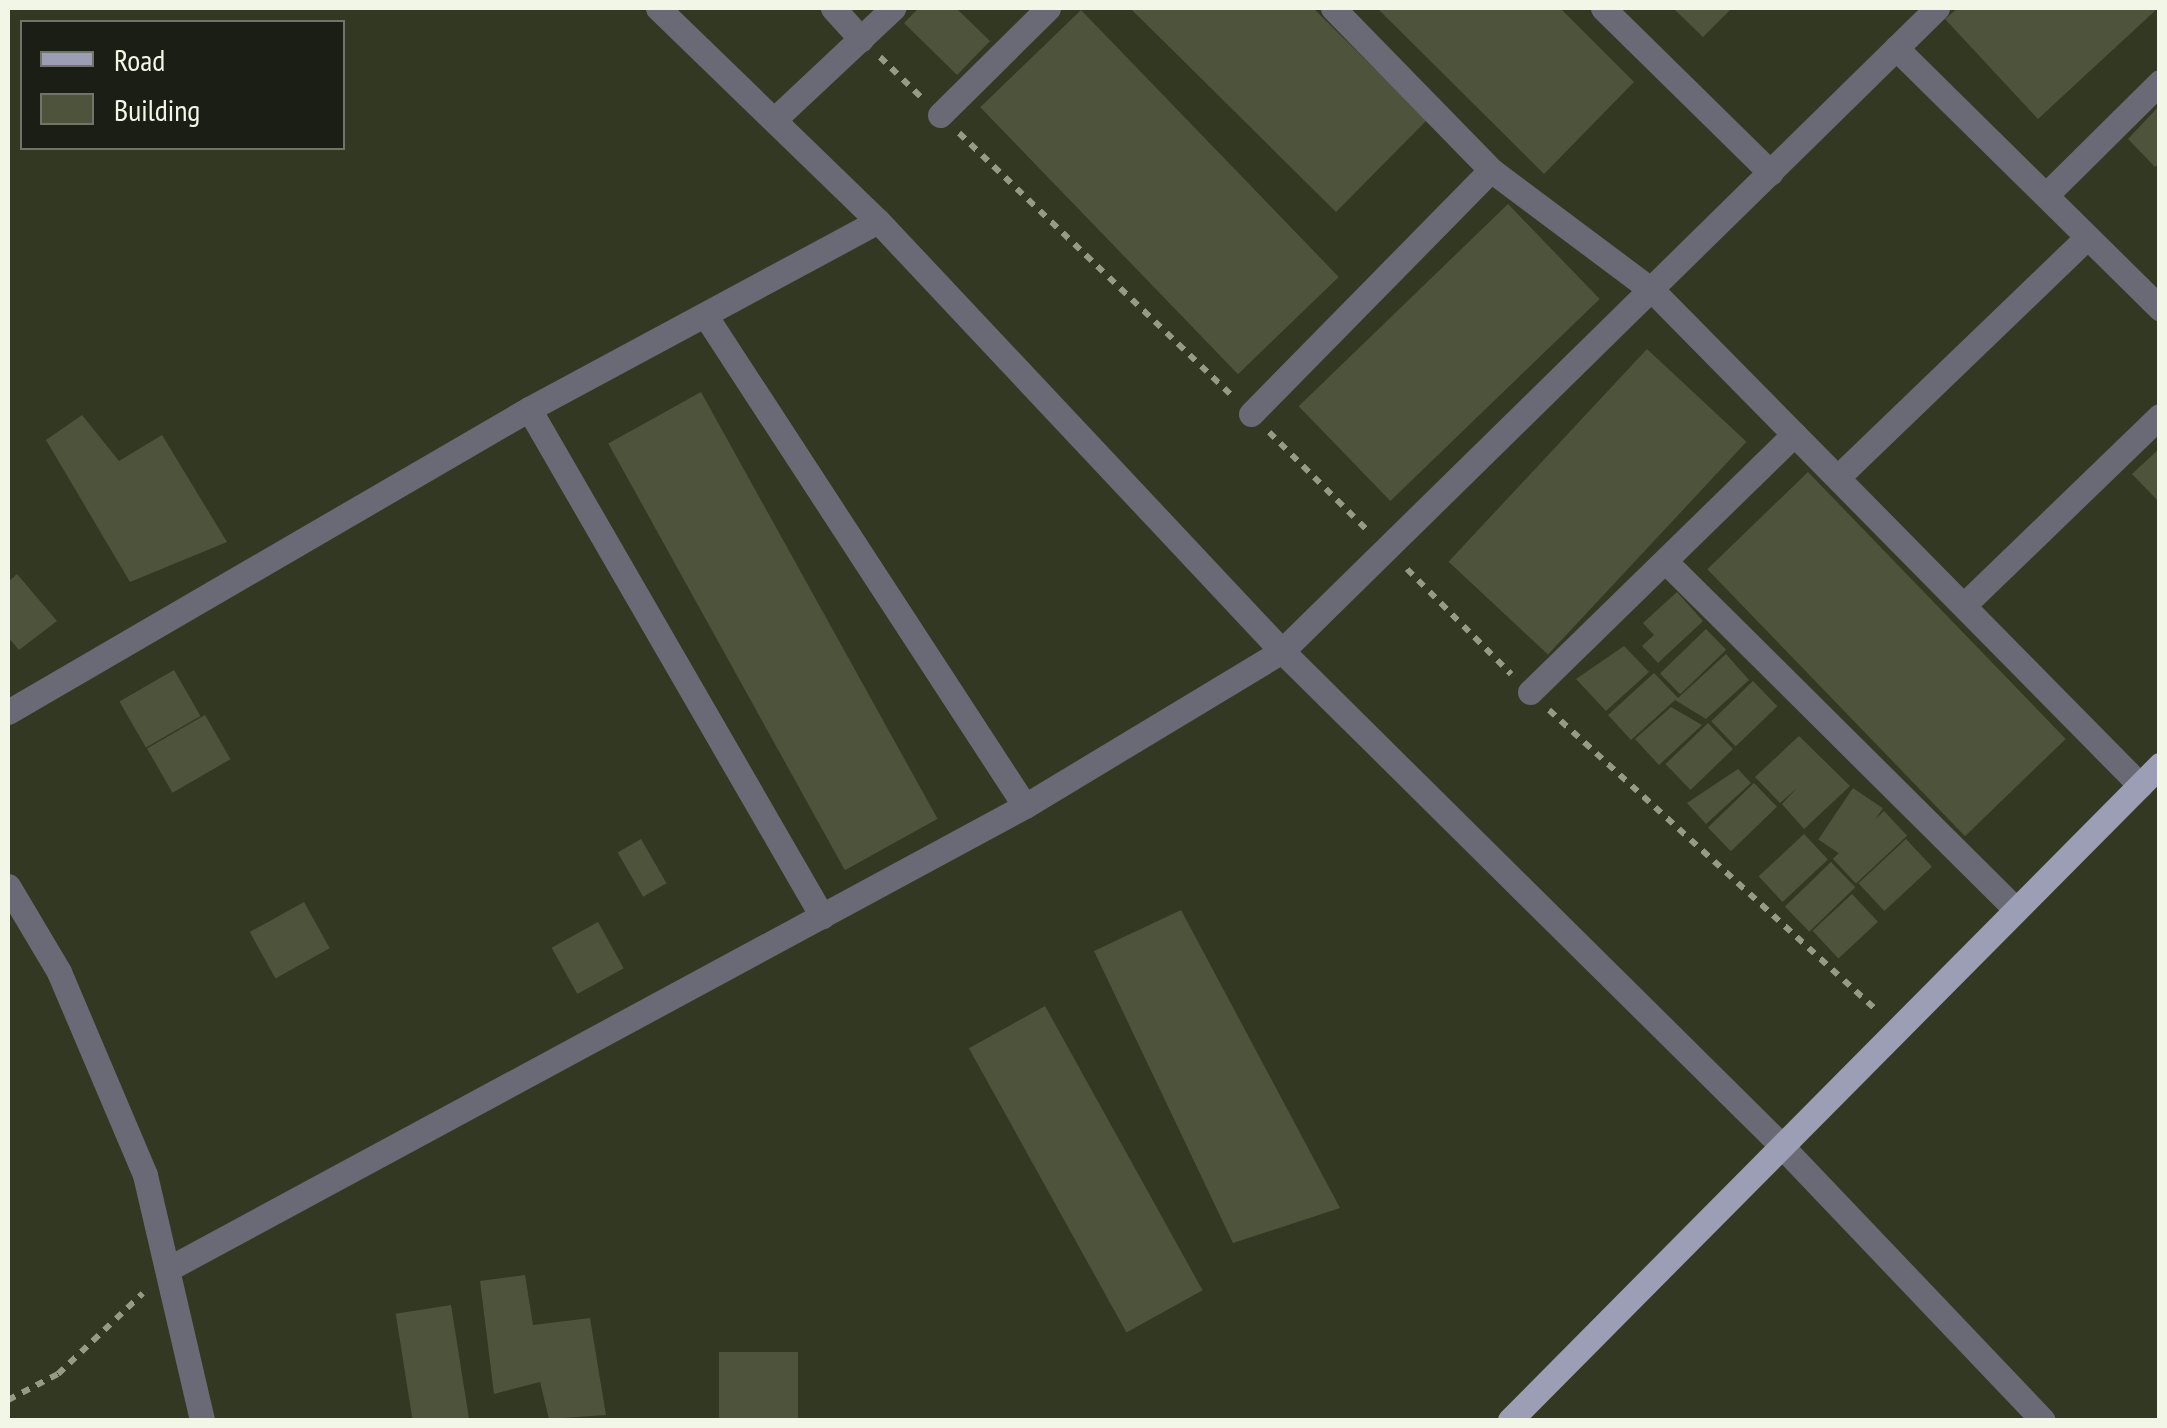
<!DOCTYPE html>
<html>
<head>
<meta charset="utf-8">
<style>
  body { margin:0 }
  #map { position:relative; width:2167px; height:1428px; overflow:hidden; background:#323821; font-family:"PT Sans Narrow",sans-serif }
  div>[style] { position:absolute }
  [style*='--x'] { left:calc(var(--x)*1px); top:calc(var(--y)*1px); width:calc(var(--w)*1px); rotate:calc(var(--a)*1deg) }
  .building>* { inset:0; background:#4e543c; transform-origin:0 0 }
  .path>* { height:6px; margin-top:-3px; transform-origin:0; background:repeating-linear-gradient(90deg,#969b88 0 8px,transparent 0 16px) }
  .street>* { height:25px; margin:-12.5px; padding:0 12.5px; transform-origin:12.5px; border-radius:12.5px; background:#696a75 }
  .primary>* { height:25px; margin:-12.5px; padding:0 12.5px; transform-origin:12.5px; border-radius:12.5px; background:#9c9eb5 }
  span { translate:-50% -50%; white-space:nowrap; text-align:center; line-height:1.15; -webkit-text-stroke:8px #1b1e14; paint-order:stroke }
  .frame { position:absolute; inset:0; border:10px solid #f2f6e7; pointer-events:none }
  .legend { position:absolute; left:20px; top:20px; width:325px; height:130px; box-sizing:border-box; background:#1b1e14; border:2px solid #717468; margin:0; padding:12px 18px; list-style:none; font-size:30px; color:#f2f6e7 }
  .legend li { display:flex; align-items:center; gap:20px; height:50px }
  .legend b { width:50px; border:2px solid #717468 }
</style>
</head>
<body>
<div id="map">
  <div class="building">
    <i style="clip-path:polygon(919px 8px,956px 8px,990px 41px,957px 75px,904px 23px)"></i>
    <i style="clip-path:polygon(1130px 8px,1313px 8px,1427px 120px,1336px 212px)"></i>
    <i style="clip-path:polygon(1377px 8px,1560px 8px,1634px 82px,1544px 174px)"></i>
    <i style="clip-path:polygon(1673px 8px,1732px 8px,1703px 37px)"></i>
    <i style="clip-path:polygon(1958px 8px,2158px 8px,2038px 119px,1945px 19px)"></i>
    <i style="left:1081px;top:10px;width:371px;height:140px;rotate:46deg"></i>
    <i style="clip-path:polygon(2160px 105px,2160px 163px,2155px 167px,2128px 139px)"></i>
    <i style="left:1508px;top:204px;width:132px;height:291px;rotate:46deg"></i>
    <i style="left:1647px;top:349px;width:136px;height:291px;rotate:43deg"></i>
    <i style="left:701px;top:392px;width:488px;height:106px;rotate:61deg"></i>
    <i style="clip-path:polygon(82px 415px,119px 461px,162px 435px,227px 542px,130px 582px,46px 440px)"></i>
    <i style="clip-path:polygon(2160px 448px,2160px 503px,2132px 474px)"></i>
    <i style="left:1808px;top:472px;width:371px;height:140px;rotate:46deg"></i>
    <i style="clip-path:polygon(17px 574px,57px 621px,19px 650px,8px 637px,8px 582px)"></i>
    <i style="clip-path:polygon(1677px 592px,1703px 621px,1658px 663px,1642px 646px,1654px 635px,1643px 623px)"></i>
    <i style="left:1706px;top:629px;width:29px;height:64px;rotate:46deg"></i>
    <i style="clip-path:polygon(1624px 646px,1649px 672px,1606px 711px,1576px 679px)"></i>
    <i style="clip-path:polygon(1726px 654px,1749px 680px,1706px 719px,1675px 700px,1631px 740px,1608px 715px,1654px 673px,1678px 698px)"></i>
    <i style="left:174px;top:670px;width:53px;height:63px;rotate:60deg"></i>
    <i style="left:1753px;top:681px;width:35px;height:58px;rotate:46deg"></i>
    <i style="clip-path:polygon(1671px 707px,1702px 725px,1659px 765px,1635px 739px)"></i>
    <i style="left:205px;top:715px;width:51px;height:67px;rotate:60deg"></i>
    <i style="left:1708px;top:723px;width:36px;height:59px;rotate:46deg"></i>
    <i style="clip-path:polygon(1799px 736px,1850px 786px,1804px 829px,1782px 804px,1797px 788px,1780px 803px,1755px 777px)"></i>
    <i style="clip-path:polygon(1738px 769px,1751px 783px,1706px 824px,1687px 803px)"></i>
    <i style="left:1754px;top:783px;width:33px;height:64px;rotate:46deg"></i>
    <i style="left:1853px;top:788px;width:36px;height:62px;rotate:34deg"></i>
    <i style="left:1884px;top:811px;width:34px;height:70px;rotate:47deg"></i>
    <i style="left:1804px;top:834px;width:35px;height:62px;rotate:47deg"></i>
    <i style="left:641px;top:839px;width:51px;height:27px;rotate:60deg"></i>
    <i style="left:1906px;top:839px;width:38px;height:65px;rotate:47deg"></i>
    <i style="left:1831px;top:862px;width:35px;height:64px;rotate:46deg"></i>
    <i style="left:1852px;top:894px;width:38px;height:54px;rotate:47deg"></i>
    <i style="left:304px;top:902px;width:53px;height:62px;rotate:61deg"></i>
    <i style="clip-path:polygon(1181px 910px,1340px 1208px,1233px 1243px,1094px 951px)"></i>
    <i style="left:598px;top:922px;width:53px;height:53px;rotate:61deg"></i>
    <i style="left:1045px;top:1006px;width:325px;height:87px;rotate:61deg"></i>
    <i style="clip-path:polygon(525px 1275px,533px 1325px,590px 1318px,606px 1415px,549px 1419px,540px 1382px,494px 1394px,480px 1281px)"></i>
    <i style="left:451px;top:1305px;width:116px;height:56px;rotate:81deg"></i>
    <i style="left:719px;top:1352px;width:79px;height:68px"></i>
  </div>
  <div class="path">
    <i style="--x:880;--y:57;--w:57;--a:44.3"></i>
    <i style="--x:959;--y:133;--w:378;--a:43.9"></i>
    <i style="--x:1269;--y:432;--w:137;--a:45"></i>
    <i style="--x:1407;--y:569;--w:148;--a:45.3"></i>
    <i style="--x:1549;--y:710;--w:447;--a:42.5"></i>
    <i style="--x:8;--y:1400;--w:56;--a:-27.5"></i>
    <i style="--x:58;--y:1374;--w:117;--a:-43.6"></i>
  </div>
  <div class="street">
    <i style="--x:658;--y:8;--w:306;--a:44.1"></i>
    <i style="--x:878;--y:221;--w:590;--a:46.79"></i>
    <i style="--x:1282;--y:651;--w:697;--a:44.71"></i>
    <i style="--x:1777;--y:1141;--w:385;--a:46.4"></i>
    <i style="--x:833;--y:8;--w:42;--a:47.9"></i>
    <i style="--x:1333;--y:8;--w:226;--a:45.7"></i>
    <i style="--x:1491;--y:170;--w:202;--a:36.8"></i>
    <i style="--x:1653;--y:291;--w:694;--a:45.41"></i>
    <i style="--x:1603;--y:8;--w:235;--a:44.5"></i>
    <i style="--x:1896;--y:48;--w:371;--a:44.6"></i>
    <i style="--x:940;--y:115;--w:152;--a:-44.7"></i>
    <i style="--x:776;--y:118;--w:161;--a:-43.2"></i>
    <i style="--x:2046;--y:195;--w:161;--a:-44.7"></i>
    <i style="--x:705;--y:315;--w:586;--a:56.91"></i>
    <i style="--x:529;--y:409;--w:586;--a:59.98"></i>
    <i style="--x:1251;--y:414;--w:342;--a:-45.5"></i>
    <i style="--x:1838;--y:477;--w:346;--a:-43.9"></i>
    <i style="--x:1666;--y:562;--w:489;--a:44.8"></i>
    <i style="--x:1964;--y:605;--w:272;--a:-44"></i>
    <i style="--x:1530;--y:692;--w:369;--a:-44.3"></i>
    <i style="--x:8;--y:712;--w:603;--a:-30.18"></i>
    <i style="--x:529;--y:409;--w:396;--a:-28.3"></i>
    <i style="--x:8;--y:886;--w:100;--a:59.3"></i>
    <i style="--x:59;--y:972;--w:220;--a:67"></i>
    <i style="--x:145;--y:1175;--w:252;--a:76.9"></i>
    <i style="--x:168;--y:1269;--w:974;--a:-28.38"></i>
    <i style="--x:1025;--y:806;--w:300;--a:-31.1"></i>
    <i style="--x:1282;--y:651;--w:918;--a:-44.47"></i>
  </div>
  <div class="primary">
    <i style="--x:1510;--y:1420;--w:923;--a:-45.22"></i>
  </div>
  <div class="frame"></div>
  <ul class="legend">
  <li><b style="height:12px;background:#9c9eb5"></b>Road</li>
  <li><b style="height:28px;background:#4e543c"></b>Building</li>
  </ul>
</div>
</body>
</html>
